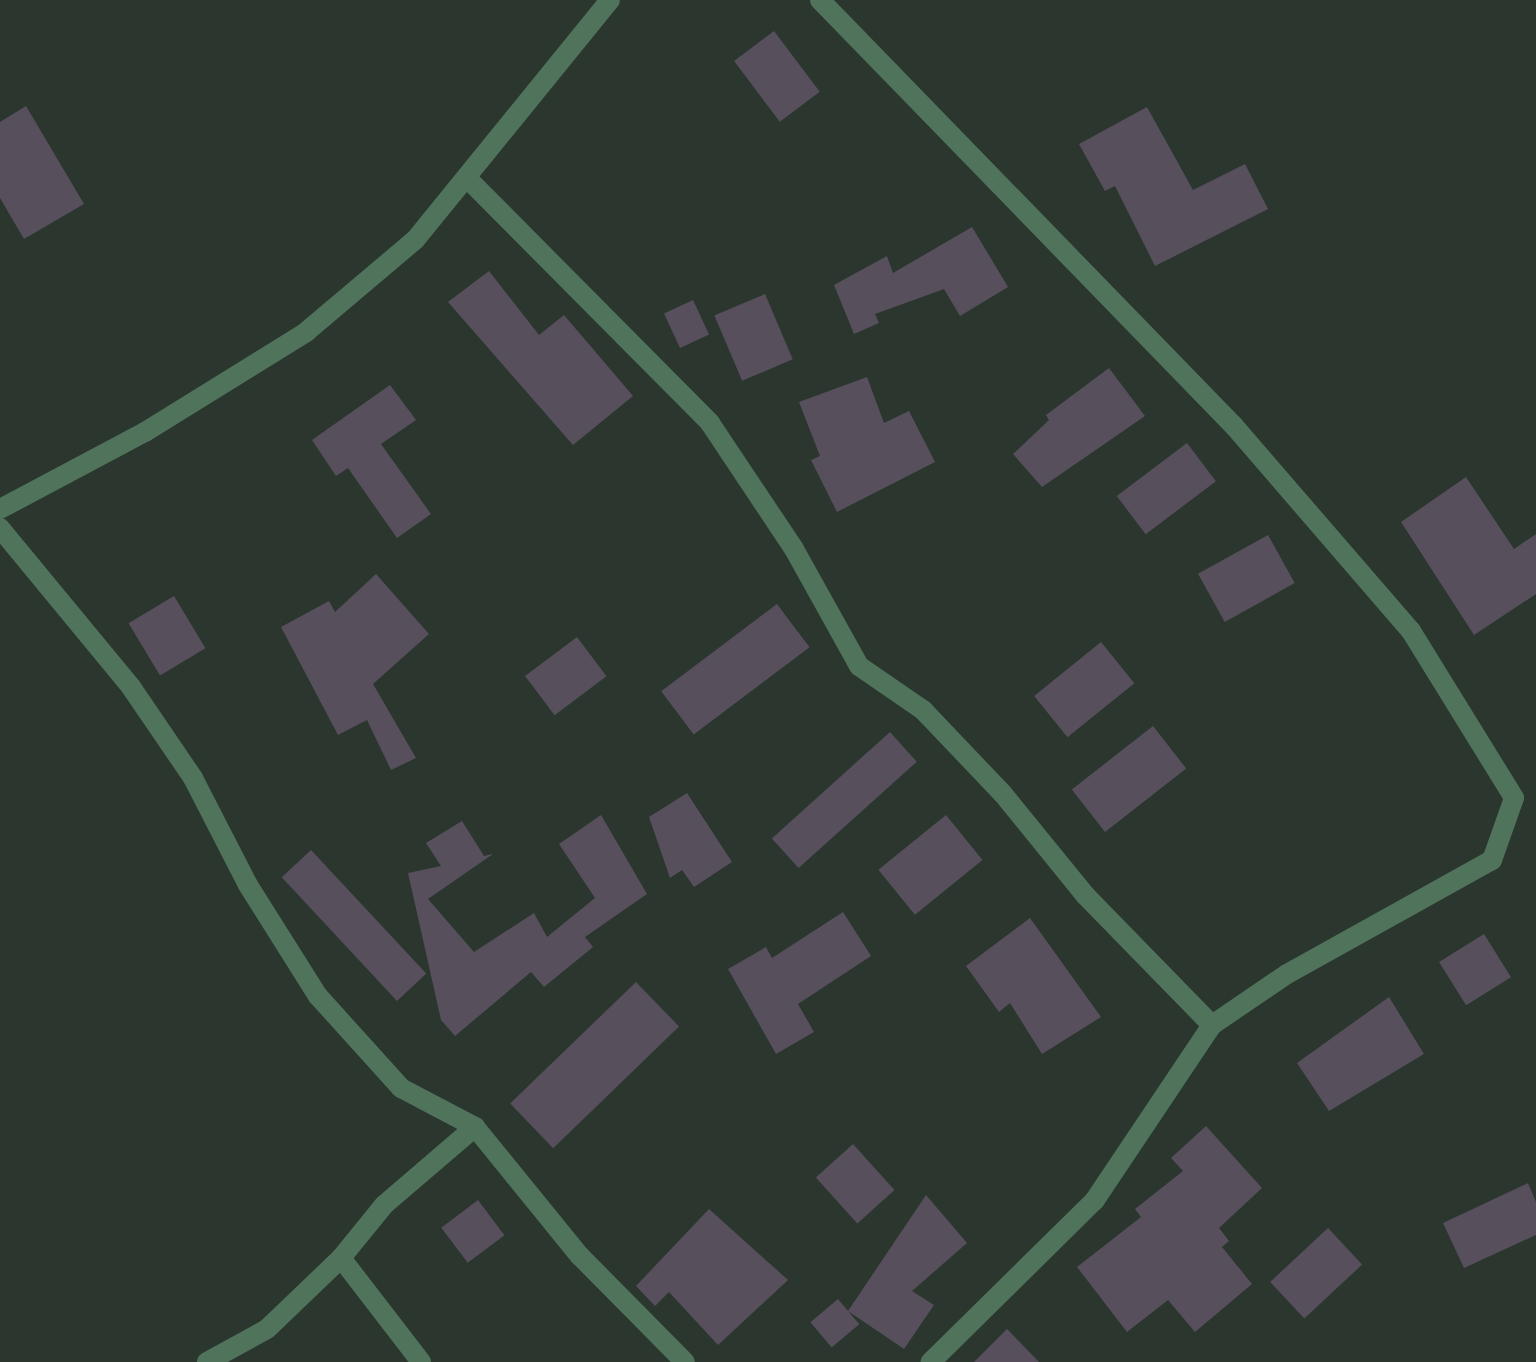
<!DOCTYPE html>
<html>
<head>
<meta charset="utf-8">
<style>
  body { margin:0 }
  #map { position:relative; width:1536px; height:1362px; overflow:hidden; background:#2a362e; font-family:"Libre Baskerville",serif }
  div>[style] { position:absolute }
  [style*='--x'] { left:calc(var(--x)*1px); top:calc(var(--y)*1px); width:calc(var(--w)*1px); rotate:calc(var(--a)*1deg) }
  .building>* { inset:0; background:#57505c; transform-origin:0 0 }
  .minor>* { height:20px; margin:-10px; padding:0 10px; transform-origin:10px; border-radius:10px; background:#50735b }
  span { translate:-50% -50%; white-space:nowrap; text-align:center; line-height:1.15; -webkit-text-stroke:7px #2a362e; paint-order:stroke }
</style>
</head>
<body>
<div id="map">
  <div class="building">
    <i style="left:774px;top:31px;width:76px;height:50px;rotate:53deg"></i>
    <i style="clip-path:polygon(26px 106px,84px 204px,24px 239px,0 198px,0 122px)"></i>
    <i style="clip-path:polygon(1147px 107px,1193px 190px,1245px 164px,1268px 209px,1155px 266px,1115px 186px,1105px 191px,1079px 144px)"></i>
    <i style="clip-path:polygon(972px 227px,1008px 287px,960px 316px,944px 289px,875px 314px,879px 323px,854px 334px,834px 285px,887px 256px,893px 273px)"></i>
    <i style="clip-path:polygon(489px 271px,539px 335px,564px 315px,633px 396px,573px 445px,448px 302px)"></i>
    <i style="left:765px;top:294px;width:71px;height:55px;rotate:67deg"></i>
    <i style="left:693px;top:300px;width:38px;height:32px;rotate:65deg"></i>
    <i style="clip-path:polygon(1109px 368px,1145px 416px,1042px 487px,1013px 454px,1049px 420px,1046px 415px)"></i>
    <i style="clip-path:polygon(867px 377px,884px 423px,909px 411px,935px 462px,837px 512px,811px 460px,820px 456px,799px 402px)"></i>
    <i style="clip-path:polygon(390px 385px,416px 420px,381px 444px,431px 514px,397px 538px,348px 468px,336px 476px,312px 440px)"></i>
    <i style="left:1187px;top:443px;width:48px;height:88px;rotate:53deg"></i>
    <i style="clip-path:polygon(1466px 477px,1514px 549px,1536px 534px,1536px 594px,1474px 635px,1401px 522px)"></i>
    <i style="left:1268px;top:535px;width:55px;height:80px;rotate:61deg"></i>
    <i style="clip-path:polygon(376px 574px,429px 634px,373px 684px,416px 758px,391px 770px,367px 720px,338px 735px,281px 627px,329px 601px,335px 612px)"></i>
    <i style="left:174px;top:596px;width:61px;height:53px;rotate:59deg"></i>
    <i style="left:777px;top:604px;width:54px;height:145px;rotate:53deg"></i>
    <i style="left:577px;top:637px;width:49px;height:65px;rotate:53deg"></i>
    <i style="left:1101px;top:642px;width:53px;height:86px;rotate:51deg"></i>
    <i style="left:1153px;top:726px;width:54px;height:103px;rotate:52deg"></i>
    <i style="left:890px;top:732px;width:40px;height:159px;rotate:48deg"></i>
    <i style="clip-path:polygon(687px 793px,732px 862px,694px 887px,682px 870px,670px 878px,649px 817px)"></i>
    <i style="clip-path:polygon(601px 815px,647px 894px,585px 937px,593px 947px,544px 987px,531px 972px,455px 1036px,441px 1020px,408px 873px,441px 866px,426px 843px,462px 821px,484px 856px,493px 854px,428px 899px,474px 952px,534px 913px,547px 937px,595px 898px,559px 844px)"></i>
    <i style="left:946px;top:815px;width:58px;height:87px;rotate:51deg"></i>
    <i style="left:311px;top:850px;width:169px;height:40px;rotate:47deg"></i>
    <i style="clip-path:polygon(843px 912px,871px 956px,798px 1004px,814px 1032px,776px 1054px,728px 969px,766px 947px,772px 958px)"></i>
    <i style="clip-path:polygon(1030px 918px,1101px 1017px,1042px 1054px,1010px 1003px,999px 1012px,966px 966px)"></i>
    <i style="left:1484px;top:934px;width:51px;height:53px;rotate:58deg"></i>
    <i style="left:636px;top:982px;width:62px;height:175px;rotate:46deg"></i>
    <i style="clip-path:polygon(1389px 997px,1424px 1054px,1329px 1111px,1297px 1063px)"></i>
    <i style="clip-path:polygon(1206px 1126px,1262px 1188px,1219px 1228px,1229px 1241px,1222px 1247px,1252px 1284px,1195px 1332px,1168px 1300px,1127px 1332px,1077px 1267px,1141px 1217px,1135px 1209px,1183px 1171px,1171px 1158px)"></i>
    <i style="left:853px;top:1144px;width:62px;height:50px;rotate:48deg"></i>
    <i style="clip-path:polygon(1528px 1183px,1536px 1202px,1536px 1235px,1464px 1268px,1443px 1223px)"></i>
    <i style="clip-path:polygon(926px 1195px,967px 1243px,912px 1291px,934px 1305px,904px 1349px,848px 1311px)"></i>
    <i style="left:478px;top:1200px;width:44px;height:46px;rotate:53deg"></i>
    <i style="clip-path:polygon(709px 1209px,788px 1280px,718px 1345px,669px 1292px,655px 1306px,636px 1286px)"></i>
    <i style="left:1328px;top:1228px;width:50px;height:79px;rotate:47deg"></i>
    <i style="left:838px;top:1299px;width:33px;height:36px;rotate:50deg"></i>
    <i style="clip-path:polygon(1007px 1329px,1039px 1362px,974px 1362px)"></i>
  </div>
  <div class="minor">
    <i style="--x:820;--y:0;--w:594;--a:45.82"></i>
    <i style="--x:1234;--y:426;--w:271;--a:49.2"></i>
    <i style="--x:1411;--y:631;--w:196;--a:58.3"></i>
    <i style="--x:1514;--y:798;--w:66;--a:109.5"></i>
    <i style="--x:1492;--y:860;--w:235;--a:150.9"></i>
    <i style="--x:1287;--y:974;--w:91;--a:145.8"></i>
    <i style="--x:1212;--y:1025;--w:211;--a:123.8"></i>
    <i style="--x:1095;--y:1200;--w:231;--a:135.4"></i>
    <i style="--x:467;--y:178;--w:345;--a:45.2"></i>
    <i style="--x:710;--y:423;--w:151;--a:56.3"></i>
    <i style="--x:794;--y:549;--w:134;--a:60.9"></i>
    <i style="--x:859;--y:666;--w:78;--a:34.5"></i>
    <i style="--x:923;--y:710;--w:116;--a:46.4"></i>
    <i style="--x:1003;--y:794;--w:130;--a:50.9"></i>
    <i style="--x:1085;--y:895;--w:182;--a:45.7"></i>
    <i style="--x:0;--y:509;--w:164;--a:-28"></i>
    <i style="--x:145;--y:432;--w:190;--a:-31.8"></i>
    <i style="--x:306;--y:332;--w:143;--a:-40.2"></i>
    <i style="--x:415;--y:240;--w:309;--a:-50.9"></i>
    <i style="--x:0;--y:528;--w:206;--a:50.5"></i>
    <i style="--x:131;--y:687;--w:110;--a:55.7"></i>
    <i style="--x:193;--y:778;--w:120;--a:62.8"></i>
    <i style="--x:248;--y:885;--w:131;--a:57.8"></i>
    <i style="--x:318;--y:996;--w:124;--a:47.9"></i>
    <i style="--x:401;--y:1088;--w:84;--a:27.8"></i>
    <i style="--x:475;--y:1127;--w:166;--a:50.9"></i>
    <i style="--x:580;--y:1256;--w:149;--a:45.3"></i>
    <i style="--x:341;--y:1258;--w:131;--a:52.4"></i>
    <i style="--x:207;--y:1362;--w:68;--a:-28.8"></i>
    <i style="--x:267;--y:1329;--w:103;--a:-43.8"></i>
    <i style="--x:341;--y:1258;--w:68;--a:-50.9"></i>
    <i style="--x:384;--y:1205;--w:120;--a:-40.6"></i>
  </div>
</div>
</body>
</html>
